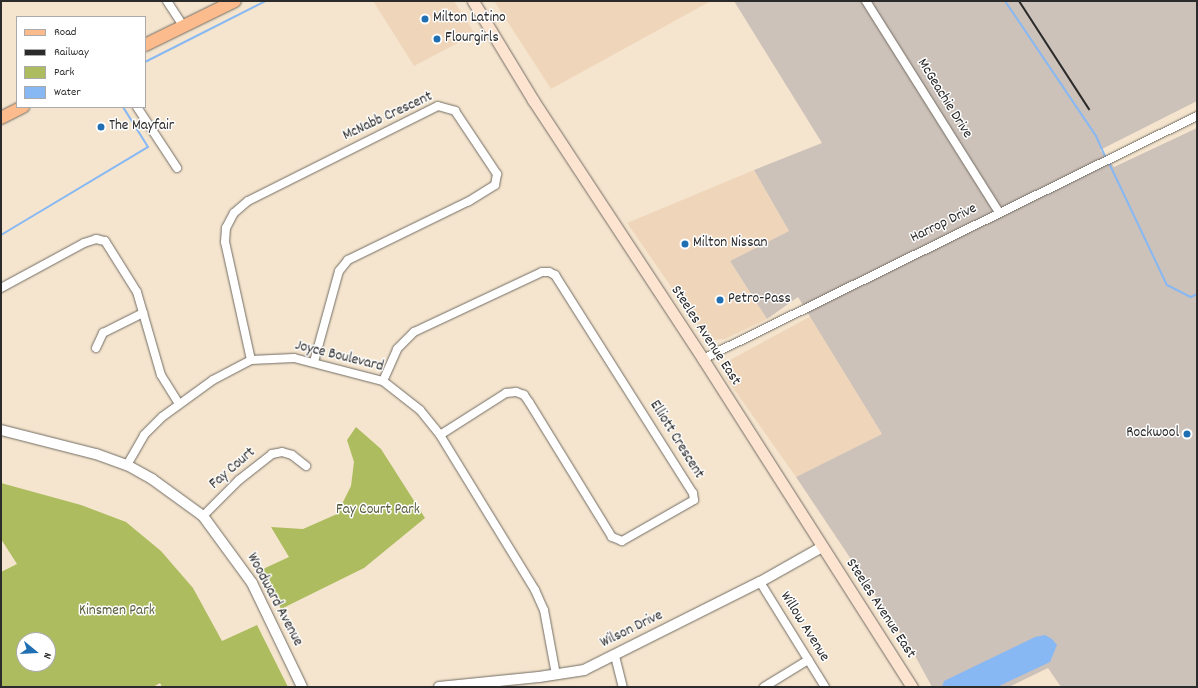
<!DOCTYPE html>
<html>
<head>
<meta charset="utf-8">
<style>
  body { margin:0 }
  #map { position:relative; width:1198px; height:688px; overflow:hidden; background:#f5e5ce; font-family:Dekko,sans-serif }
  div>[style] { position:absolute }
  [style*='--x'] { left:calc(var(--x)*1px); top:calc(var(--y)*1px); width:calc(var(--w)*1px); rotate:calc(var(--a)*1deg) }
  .built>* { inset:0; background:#efd6bb }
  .industrial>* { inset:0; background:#cdc2b9 }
  .green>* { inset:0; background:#adbc5f }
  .water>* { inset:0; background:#87b8f3 }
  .stream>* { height:2px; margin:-1px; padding:0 1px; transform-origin:1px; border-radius:1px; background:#87b8f3 }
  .roads { filter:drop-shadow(0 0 1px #726c64) drop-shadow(0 0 1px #726c64) }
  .minor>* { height:8px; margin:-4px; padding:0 4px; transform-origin:4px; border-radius:4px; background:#fff }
  .tertiary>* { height:10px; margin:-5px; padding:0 5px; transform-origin:5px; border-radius:5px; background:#fff }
  .secondary>* { height:11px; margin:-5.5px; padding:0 5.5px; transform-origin:5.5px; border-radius:5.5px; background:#fde4d1 }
  .primary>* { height:12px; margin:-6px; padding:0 6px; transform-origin:6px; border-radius:6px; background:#fbbb8c }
  .rail>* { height:2px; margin:-1px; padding:0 1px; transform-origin:1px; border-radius:1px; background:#2b2b2b }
  .dots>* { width:11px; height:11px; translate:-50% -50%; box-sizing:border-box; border:2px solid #fff; border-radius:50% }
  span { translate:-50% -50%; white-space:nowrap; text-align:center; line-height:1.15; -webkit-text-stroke:3px #fff; paint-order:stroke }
  .poi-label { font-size:15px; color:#2b2b2b }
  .left { translate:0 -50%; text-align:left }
  .right { translate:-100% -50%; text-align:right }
  .street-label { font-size:15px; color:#2b2b2b }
  .park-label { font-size:15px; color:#585e3d }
  .frame { position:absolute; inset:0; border:2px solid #2b2b2b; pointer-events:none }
  .legend { position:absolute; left:16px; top:16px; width:130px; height:92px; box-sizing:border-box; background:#fff; border:1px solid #aaa; margin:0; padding:5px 7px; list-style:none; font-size:12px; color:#2b2b2b }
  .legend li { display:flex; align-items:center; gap:8px; height:20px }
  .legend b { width:20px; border:1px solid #aaa }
  .north { position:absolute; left:16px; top:632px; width:40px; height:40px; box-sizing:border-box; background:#fff; border:1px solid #aaa; border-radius:50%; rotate:108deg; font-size:11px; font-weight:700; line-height:16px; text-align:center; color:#2b2b2b }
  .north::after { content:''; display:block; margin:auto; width:14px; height:18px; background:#1f6fb2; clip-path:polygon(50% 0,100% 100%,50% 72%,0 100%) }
</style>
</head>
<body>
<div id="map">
  <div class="built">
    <i style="clip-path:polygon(373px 1px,454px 1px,475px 34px,414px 66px)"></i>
    <i style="clip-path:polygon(494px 1px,711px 1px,551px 89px)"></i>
    <i style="clip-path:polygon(754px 170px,789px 231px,730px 261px,767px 319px,725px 339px,713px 340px,705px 336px,627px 223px)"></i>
    <i style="clip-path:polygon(811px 316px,882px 434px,796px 477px,726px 378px,728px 361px)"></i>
  </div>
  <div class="industrial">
    <i style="clip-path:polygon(734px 1px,1197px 1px,1197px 101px,1100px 150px,1114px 167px,1197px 128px,1197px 687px,1061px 687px,1048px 668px,1009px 687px,932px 687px,913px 652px,796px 477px,882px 434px,798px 297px,767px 319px,730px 261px,789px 231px,754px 170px,822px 143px)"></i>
  </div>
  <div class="green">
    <i style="clip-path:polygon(356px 427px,381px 449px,425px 518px,364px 568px,281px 609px,263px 569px,289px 557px,271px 527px,303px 529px,337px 514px,351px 486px,354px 462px,347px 440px)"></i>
    <i style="clip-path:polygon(evenodd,1px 483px,81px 505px,126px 522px,161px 551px,193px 588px,222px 641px,257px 625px,288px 687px,162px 687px,160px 683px,153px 687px,1px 687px,1px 572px,17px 564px,1px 539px,1px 483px,24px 640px,48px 640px,48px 664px,24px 664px,24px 640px)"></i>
  </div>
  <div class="water">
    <i style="clip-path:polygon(1045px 635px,1052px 639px,1057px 645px,1050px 662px,997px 687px,942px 687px,944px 681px,1035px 637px)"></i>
  </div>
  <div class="stream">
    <i style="--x:1005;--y:1;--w:163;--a:56"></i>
    <i style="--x:1096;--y:136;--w:24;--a:66"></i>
    <i style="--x:145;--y:62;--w:136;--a:-26.8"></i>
    <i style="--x:1108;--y:161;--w:137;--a:64.6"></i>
    <i style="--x:1167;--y:285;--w:27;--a:27"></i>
    <i style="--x:1191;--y:297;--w:7;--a:-27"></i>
    <i style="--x:1;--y:235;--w:171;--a:-30.9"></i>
    <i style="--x:148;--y:147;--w:47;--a:-122"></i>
  </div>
  <div class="roads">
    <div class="minor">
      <i style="--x:167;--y:1;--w:30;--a:57"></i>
      <i style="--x:866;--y:1;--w:249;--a:57.8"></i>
      <i style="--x:137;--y:107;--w:73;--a:56.7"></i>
      <i style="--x:1;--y:288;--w:94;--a:-28.5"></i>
      <i style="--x:84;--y:243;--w:13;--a:-18"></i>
      <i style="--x:96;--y:239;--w:9;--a:13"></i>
      <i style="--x:105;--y:241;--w:60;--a:57.9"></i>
      <i style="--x:137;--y:292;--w:86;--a:73.9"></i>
      <i style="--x:161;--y:375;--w:34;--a:58"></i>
      <i style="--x:96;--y:348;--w:17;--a:-65"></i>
      <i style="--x:103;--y:333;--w:45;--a:-26.6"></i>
      <i style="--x:703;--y:359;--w:551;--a:-26.19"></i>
      <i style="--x:251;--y:360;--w:121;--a:-102.4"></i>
      <i style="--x:225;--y:242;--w:14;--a:-86"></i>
      <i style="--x:226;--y:228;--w:17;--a:-62"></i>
      <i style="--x:234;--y:213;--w:18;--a:-41"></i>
      <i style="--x:248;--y:201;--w:212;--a:-26.6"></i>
      <i style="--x:438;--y:106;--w:18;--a:16"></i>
      <i style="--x:455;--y:111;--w:76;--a:56.3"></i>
      <i style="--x:497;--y:174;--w:11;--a:100"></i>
      <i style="--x:495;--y:185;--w:31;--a:148"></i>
      <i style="--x:469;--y:201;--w:135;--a:154"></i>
      <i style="--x:348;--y:260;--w:14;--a:129"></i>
      <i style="--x:339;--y:271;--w:94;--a:105.4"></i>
      <i style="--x:383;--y:381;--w:35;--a:-66"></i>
      <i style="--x:397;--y:349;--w:24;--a:-45"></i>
      <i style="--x:414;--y:332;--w:141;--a:-25.1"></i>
      <i style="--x:542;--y:272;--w:7;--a:0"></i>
      <i style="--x:549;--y:272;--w:7;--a:27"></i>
      <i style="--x:555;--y:275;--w:258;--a:57.7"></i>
      <i style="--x:693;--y:493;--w:7;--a:82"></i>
      <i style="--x:694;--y:500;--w:83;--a:150.3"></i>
      <i style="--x:622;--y:541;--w:11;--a:-158"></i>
      <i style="--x:612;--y:537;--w:158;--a:-121.6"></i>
      <i style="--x:529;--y:402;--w:9;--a:-126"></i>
      <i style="--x:524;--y:395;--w:9;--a:-159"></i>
      <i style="--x:516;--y:392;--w:10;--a:174"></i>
      <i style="--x:506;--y:393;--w:78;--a:147.5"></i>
      <i style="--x:127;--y:465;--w:34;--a:-60"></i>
      <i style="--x:144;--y:435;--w:25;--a:-45"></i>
      <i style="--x:162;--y:417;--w:63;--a:-36"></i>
      <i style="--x:213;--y:380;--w:43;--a:-27.8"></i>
      <i style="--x:251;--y:360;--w:43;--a:-2.7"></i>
      <i style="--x:294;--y:358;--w:92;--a:14.5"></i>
      <i style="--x:383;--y:381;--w:47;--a:38.1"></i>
      <i style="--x:420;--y:410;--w:32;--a:51"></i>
      <i style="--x:440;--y:435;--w:182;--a:58.5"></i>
      <i style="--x:535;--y:590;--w:22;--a:66"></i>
      <i style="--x:544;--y:610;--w:66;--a:79.5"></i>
      <i style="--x:203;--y:516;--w:51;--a:-45"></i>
      <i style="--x:239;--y:480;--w:42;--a:-38.2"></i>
      <i style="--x:272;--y:454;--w:10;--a:-11"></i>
      <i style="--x:282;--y:452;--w:10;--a:17"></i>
      <i style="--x:292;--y:455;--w:18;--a:38"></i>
      <i style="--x:760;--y:582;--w:123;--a:58.2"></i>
      <i style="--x:615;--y:656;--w:32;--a:76"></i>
      <i style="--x:764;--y:687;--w:52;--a:-31.5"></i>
    </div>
    <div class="tertiary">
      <i style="--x:1;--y:430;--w:98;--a:14.2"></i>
      <i style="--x:96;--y:454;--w:33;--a:20"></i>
      <i style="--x:127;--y:465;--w:29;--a:29"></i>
      <i style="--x:152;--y:479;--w:63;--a:36"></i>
      <i style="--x:203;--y:516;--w:83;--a:53.8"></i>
      <i style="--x:252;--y:583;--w:115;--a:64.3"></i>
      <i style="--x:439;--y:687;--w:100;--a:-5.7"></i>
      <i style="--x:539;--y:677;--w:46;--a:-8.8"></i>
      <i style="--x:584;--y:670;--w:197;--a:-26.6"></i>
      <i style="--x:760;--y:582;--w:71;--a:-29.4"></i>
    </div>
    <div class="secondary">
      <i style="--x:473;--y:1;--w:116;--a:58.8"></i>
      <i style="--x:533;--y:100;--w:310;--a:56.7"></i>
      <i style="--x:703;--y:359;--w:389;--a:57.5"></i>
    </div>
    <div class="primary">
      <i style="--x:145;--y:45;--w:100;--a:-26.1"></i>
      <i style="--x:1;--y:118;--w:25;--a:-27"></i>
    </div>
  </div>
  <div class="rail">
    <i style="--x:1019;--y:1;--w:129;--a:57.1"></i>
  </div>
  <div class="dots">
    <i style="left:425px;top:19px;background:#1f6fb2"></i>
    <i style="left:437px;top:39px;background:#1f6fb2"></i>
    <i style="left:101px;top:127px;background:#1f6fb2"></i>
    <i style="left:685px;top:244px;background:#1f6fb2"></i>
    <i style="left:720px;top:300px;background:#1f6fb2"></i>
    <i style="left:1187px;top:434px;background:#1f6fb2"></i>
  </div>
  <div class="poi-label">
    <span class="left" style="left:433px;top:19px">Milton Latino</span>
    <span class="left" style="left:445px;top:39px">Flourgirls</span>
    <span class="left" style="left:109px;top:127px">The Mayfair</span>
    <span class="left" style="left:693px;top:244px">Milton Nissan</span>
    <span class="left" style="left:728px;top:300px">Petro-Pass</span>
    <span class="right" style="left:1179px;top:434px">Rockwool</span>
  </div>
  <div class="street-label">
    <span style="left:944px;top:99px;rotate:58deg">McGeachie Drive</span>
    <span style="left:388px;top:117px;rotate:-25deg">McNabb Crescent</span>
    <span style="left:944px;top:224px;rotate:-26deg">Harrop Drive</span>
    <span style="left:705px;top:336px;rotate:57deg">Steeles Avenue East</span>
    <span style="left:339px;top:357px;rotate:14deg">Joyce Boulevard</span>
    <span style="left:676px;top:440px;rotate:58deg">Elliott Crescent</span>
    <span style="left:233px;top:469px;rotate:-41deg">Fay Court</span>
    <span style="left:274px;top:600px;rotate:62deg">Woodward Avenue</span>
    <span style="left:880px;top:609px;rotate:57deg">Steeles Avenue East</span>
    <span style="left:804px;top:627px;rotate:58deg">Willow Avenue</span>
    <span style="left:632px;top:630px;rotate:-26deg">Wilson Drive</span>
  </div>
  <div class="park-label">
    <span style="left:378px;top:511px">Fay Court Park</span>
    <span style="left:117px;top:612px">Kinsmen Park</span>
  </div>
  <div class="frame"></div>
  <ul class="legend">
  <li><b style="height:5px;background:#fbbb8c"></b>Road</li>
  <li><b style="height:5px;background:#2b2b2b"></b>Railway</li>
  <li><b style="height:11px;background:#adbc5f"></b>Park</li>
  <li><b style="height:11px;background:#87b8f3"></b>Water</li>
  </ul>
  <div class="north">N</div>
</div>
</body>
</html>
